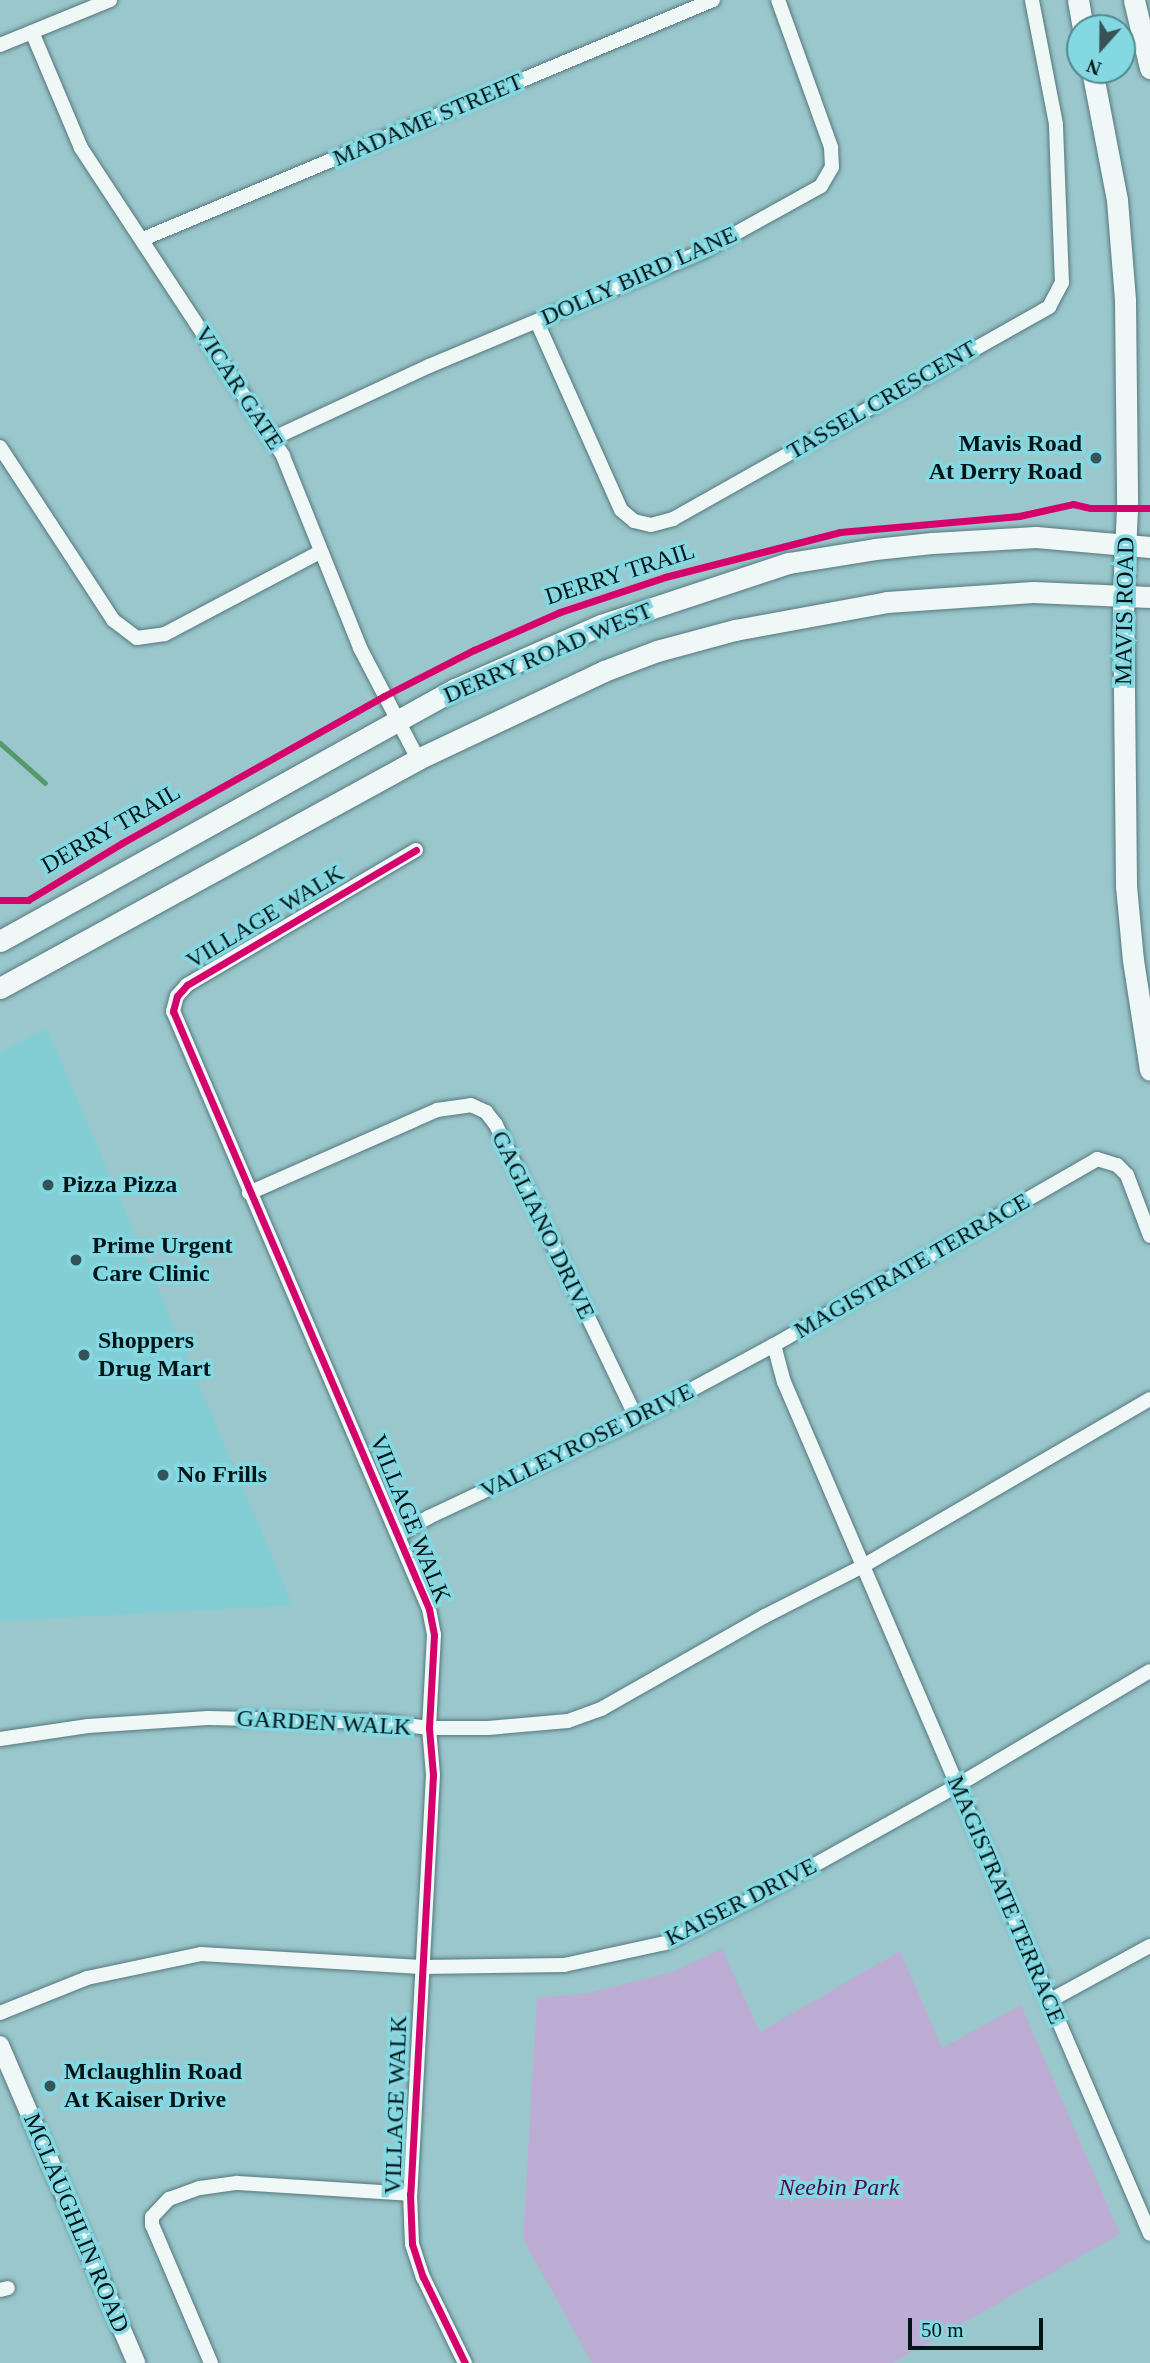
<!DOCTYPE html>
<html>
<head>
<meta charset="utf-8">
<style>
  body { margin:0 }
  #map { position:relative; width:1150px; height:2363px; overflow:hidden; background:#9ac7cc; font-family:"Times New Roman",serif }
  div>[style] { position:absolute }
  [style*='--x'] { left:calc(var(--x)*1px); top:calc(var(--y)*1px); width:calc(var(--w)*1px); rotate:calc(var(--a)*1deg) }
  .built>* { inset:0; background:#83cdd5 }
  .green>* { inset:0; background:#bdadd4 }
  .stream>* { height:5px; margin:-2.5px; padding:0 2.5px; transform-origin:2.5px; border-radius:2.5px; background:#559869 }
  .roads { filter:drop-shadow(0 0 2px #55787c) drop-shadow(0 0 2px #55787c) }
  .minor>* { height:14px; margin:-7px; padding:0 7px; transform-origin:7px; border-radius:7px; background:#f0f7f7 }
  .tertiary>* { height:18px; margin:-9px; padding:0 9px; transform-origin:9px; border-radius:9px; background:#f0f7f7 }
  .secondary>* { height:21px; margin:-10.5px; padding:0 10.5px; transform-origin:10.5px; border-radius:10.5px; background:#f0f7f7 }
  .cycleway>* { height:7px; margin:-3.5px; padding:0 3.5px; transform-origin:3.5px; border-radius:3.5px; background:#d6006c }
  .dots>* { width:19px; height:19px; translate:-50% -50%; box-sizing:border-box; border:4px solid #84d8e2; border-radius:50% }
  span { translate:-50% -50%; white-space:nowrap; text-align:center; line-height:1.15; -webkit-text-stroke:7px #84d8e2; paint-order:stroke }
  .street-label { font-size:24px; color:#001518 }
  .poi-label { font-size:24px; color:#001518; font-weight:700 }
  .right { translate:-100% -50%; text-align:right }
  .left { translate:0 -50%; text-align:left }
  .park-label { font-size:24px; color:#4a084e; font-style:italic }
  .north { position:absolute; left:1066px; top:14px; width:70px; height:70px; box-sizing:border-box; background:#84d8e2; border:2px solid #4f8a91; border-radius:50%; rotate:201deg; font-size:19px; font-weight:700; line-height:28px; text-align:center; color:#001518 }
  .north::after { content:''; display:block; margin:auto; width:24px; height:32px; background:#365357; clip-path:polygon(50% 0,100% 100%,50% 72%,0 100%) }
  .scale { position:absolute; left:908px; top:2318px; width:135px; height:32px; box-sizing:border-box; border:4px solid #001518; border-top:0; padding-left:9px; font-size:21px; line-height:24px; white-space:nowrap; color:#001518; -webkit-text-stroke:5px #84d8e2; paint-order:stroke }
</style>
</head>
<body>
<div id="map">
  <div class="built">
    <i style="clip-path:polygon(46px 1028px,56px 1049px,293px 1605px,0 1621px,0 1053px)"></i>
  </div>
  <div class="green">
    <i style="clip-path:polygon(722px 1949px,760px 2032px,900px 1951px,942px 2048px,1021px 2005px,1120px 2234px,893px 2363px,592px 2363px,523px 2239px,537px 1998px,588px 1993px,672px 1972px)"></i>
  </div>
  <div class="stream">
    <i style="--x:0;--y:743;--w:60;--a:41.6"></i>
  </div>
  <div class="roads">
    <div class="minor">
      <i style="--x:32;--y:32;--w:126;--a:67.1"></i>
      <i style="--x:81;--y:148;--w:368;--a:56.7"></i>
      <i style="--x:283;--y:456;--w:207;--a:68.1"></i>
      <i style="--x:360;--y:648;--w:125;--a:62.4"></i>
      <i style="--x:0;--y:45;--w:119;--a:-22.2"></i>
      <i style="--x:143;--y:239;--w:618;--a:-22.75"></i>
      <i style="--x:537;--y:322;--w:206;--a:65.9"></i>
      <i style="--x:621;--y:510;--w:17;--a:40"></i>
      <i style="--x:634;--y:521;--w:17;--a:13"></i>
      <i style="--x:651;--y:525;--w:23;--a:-15"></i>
      <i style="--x:673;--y:519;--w:432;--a:-29.4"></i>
      <i style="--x:1049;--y:307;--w:27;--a:-62"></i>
      <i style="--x:1062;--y:283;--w:159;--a:-92.2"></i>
      <i style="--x:1056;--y:124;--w:126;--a:-101"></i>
      <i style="--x:272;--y:439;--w:173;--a:-24.9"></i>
      <i style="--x:429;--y:366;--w:296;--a:-22.7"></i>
      <i style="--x:702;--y:252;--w:136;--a:-29"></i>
      <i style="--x:821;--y:186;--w:22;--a:-60"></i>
      <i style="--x:832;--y:167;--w:20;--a:-93"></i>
      <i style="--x:831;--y:147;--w:156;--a:-109.8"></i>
      <i style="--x:0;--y:447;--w:207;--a:56.8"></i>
      <i style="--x:113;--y:620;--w:30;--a:37"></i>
      <i style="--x:137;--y:638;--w:28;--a:-8"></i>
      <i style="--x:165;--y:634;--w:175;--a:-27.9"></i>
      <i style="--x:416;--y:850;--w:266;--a:149.5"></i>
      <i style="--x:187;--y:985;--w:15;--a:132"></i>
      <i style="--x:177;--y:996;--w:16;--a:105"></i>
      <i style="--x:173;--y:1011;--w:650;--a:66.82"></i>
      <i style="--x:429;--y:1609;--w:26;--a:79"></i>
      <i style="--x:434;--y:1635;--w:93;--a:93.1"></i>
      <i style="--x:429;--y:1728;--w:47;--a:85.1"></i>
      <i style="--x:433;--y:1775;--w:420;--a:93.1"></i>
      <i style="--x:410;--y:2194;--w:50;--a:87.7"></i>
      <i style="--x:412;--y:2244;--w:35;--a:72"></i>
      <i style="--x:423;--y:2277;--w:96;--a:64"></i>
      <i style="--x:249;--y:1193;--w:206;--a:-23.8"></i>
      <i style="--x:437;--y:1110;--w:34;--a:-8"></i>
      <i style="--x:471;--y:1105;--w:17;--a:25"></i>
      <i style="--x:486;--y:1112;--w:16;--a:52"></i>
      <i style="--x:496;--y:1125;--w:326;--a:64.4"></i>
      <i style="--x:774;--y:1345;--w:38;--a:75"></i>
      <i style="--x:784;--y:1382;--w:927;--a:66.75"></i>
      <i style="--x:399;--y:1535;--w:35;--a:-31"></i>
      <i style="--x:429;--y:1517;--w:230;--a:-25.2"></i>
      <i style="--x:637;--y:1419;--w:156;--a:-28.4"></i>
      <i style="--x:774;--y:1345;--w:373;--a:-29.9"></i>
      <i style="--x:1097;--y:1159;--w:21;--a:17"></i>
      <i style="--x:1117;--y:1165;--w:14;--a:45"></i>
      <i style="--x:1127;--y:1175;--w:65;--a:69.3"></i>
      <i style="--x:0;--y:1739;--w:89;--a:-8.4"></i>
      <i style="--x:88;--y:1726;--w:120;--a:-3.8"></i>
      <i style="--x:208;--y:1718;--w:176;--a:1.3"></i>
      <i style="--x:384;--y:1722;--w:45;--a:7.6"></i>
      <i style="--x:429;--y:1728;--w:59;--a:0"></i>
      <i style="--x:488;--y:1728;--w:80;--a:-5"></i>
      <i style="--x:568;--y:1721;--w:37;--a:-20"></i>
      <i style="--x:603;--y:1708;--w:186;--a:-29.6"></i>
      <i style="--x:765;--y:1616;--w:110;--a:-27"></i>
      <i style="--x:863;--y:1566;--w:332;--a:-30.2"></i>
      <i style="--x:1049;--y:2001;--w:115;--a:-28.6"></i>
      <i style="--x:0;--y:2013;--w:94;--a:-21.9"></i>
      <i style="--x:87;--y:1978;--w:116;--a:-11.9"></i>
      <i style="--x:201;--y:1954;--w:220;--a:3.4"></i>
      <i style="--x:421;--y:1967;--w:143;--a:-0.8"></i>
      <i style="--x:564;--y:1965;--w:103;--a:-12.3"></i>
      <i style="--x:665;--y:1943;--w:113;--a:-26.8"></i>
      <i style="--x:766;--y:1892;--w:220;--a:-29.1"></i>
      <i style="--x:958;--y:1785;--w:223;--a:-30.7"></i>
      <i style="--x:0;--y:2290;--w:8;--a:-14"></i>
      <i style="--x:211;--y:2363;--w:150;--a:-113.1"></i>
      <i style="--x:152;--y:2225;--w:8;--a:-90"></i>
      <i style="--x:152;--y:2217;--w:25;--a:-47"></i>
      <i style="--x:169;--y:2199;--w:33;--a:-20"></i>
      <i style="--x:200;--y:2188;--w:37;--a:-8"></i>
      <i style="--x:237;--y:2183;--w:173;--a:3.6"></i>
    </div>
    <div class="tertiary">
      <i style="--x:0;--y:2045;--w:346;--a:66.8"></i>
    </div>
    <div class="secondary">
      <i style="--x:1078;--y:0;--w:28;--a:80"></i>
      <i style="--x:1134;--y:0;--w:70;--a:76.8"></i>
      <i style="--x:1092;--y:70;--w:132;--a:79.1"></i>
      <i style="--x:1117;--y:200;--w:100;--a:85.4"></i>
      <i style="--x:1125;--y:300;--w:208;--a:89.4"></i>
      <i style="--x:1127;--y:508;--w:87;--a:92.6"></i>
      <i style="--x:1123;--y:595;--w:291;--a:89.4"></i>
      <i style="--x:1126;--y:886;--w:74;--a:84.6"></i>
      <i style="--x:1133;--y:960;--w:111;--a:81.2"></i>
      <i style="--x:0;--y:941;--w:520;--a:-28.98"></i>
      <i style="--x:455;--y:689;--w:159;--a:-23.7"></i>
      <i style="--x:601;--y:625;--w:198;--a:-18.3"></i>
      <i style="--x:789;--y:563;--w:87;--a:-9.2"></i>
      <i style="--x:875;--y:549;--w:57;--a:-6"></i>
      <i style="--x:932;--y:543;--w:104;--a:-3.3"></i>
      <i style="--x:1036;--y:537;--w:114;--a:5"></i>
      <i style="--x:0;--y:988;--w:477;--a:-28.7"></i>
      <i style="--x:418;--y:759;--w:206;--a:-25.3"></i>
      <i style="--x:604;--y:671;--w:57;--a:-20.7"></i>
      <i style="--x:657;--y:651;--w:81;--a:-15.1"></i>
      <i style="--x:735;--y:630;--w:155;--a:-10.4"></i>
      <i style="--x:887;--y:602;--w:146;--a:-3.9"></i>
      <i style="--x:1033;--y:592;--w:117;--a:2.4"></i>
    </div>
  </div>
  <div class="cycleway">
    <i style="--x:416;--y:850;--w:266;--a:149.5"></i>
    <i style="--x:187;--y:985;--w:15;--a:132"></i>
    <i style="--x:177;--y:996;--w:16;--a:105"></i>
    <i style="--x:173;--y:1011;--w:650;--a:66.82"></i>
    <i style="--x:429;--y:1609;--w:26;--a:79"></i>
    <i style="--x:434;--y:1635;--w:93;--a:93.1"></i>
    <i style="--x:429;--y:1728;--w:47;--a:85.1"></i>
    <i style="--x:433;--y:1775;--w:420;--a:93.1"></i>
    <i style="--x:410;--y:2194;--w:50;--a:87.7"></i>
    <i style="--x:412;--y:2244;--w:35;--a:72"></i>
    <i style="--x:423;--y:2277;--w:96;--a:64"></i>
    <i style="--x:0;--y:900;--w:28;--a:0"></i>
    <i style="--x:28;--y:900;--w:110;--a:-31.2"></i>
    <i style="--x:122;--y:843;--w:300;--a:-29.3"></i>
    <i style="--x:384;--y:696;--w:101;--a:-27.1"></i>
    <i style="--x:474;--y:650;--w:94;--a:-23.8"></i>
    <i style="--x:560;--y:612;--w:111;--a:-18.4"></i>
    <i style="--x:665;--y:577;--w:181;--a:-14.4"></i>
    <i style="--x:840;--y:532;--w:180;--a:-5.1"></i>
    <i style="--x:1019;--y:516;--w:55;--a:-12.5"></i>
    <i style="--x:1073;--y:504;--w:18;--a:13"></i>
    <i style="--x:1091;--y:508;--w:59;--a:0"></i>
  </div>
  <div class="dots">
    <i style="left:1096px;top:458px;background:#365357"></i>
    <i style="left:48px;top:1185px;background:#365357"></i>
    <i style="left:76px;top:1260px;background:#365357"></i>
    <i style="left:84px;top:1355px;background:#365357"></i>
    <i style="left:163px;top:1475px;background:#365357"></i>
    <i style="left:50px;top:2086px;background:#365357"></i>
  </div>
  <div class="street-label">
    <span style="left:428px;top:120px;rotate:-23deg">MADAME STREET</span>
    <span style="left:639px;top:276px;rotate:-24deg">DOLLY BIRD LANE</span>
    <span style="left:239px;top:388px;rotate:57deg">VICAR GATE</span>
    <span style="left:882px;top:400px;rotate:-30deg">TASSEL CRESCENT</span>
    <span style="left:620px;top:574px;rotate:-18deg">DERRY TRAIL</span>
    <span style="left:1125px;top:611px;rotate:-89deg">MAVIS ROAD</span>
    <span style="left:548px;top:653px;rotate:-23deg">DERRY ROAD WEST</span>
    <span style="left:111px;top:829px;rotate:-30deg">DERRY TRAIL</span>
    <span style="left:265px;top:917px;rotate:-31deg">VILLAGE WALK</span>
    <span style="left:543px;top:1225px;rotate:64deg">GAGLIANO DRIVE</span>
    <span style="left:912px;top:1266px;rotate:-30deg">MAGISTRATE TERRACE</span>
    <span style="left:587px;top:1441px;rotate:-26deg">VALLEYROSE DRIVE</span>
    <span style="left:410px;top:1519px;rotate:68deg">VILLAGE WALK</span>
    <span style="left:324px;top:1723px;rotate:3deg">GARDEN WALK</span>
    <span style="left:1006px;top:1900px;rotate:67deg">MAGISTRATE TERRACE</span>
    <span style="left:741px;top:1902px;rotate:-27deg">KAISER DRIVE</span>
    <span style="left:396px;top:2105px;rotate:-88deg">VILLAGE WALK</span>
    <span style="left:76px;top:2223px;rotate:67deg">MCLAUGHLIN ROAD</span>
  </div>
  <div class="poi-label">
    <span class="right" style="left:1082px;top:458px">Mavis Road<br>At Derry Road</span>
    <span class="left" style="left:62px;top:1185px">Pizza Pizza</span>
    <span class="left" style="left:92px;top:1260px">Prime Urgent<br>Care Clinic</span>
    <span class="left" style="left:98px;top:1355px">Shoppers<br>Drug Mart</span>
    <span class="left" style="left:177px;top:1475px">No Frills</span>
    <span class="left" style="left:64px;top:2086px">Mclaughlin Road<br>At Kaiser Drive</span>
  </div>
  <div class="park-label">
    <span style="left:839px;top:2188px">Neebin Park</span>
  </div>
  <div class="north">N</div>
  <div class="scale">50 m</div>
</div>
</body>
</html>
